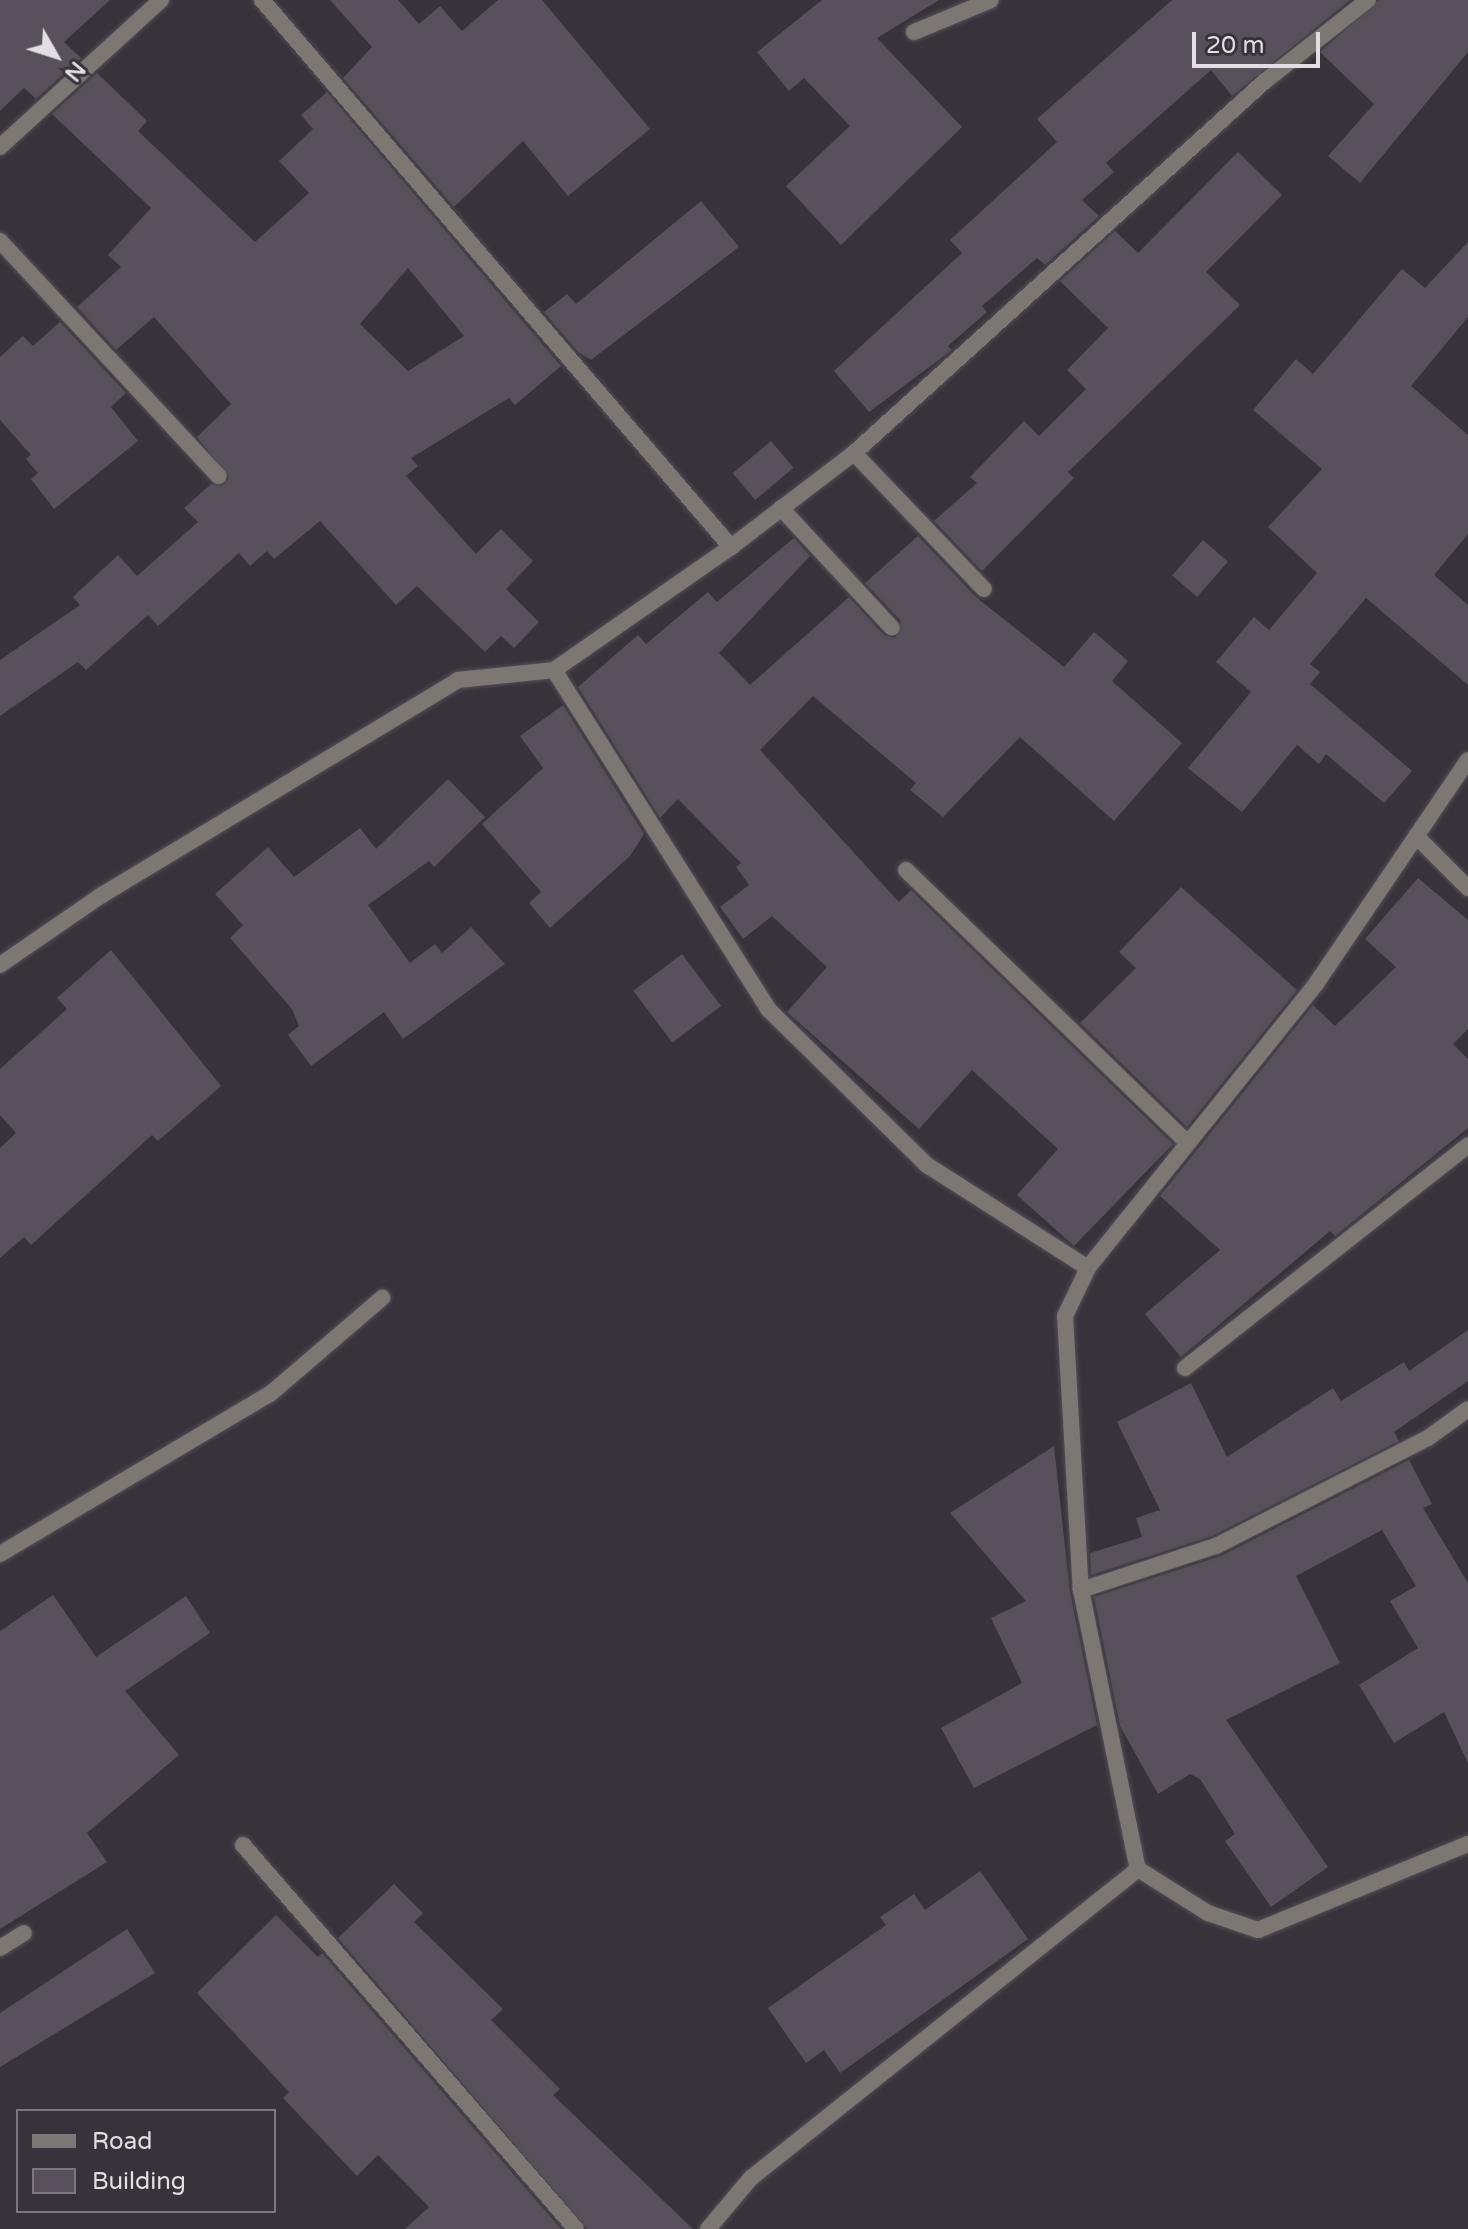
<!DOCTYPE html>
<html>
<head>
<meta charset="utf-8">
<style>
  body { margin:0 }
  #map { position:relative; width:1468px; height:2229px; overflow:hidden; background:#38323b; font-family:"Varela Round",sans-serif }
  div>[style] { position:absolute }
  [style*='--x'] { left:calc(var(--x)*1px); top:calc(var(--y)*1px); width:calc(var(--w)*1px); rotate:calc(var(--a)*1deg) }
  .building>* { inset:0; background:#58515b; transform-origin:0 0 }
  .roads { filter:drop-shadow(0 0 2px #534e56) drop-shadow(0 0 2px #534e56) }
  .street>* { height:16px; margin:-8px; padding:0 8px; transform-origin:8px; border-radius:8px; background:#7c7773 }
  span { translate:-50% -50%; white-space:nowrap; text-align:center; line-height:1.15; -webkit-text-stroke:7px #38323b; paint-order:stroke }
  .legend { position:absolute; left:16px; top:2109px; width:260px; height:104px; box-sizing:border-box; background:#38323b; border:2px solid #7c777e; margin:0; padding:10px 14px; list-style:none; font-size:24px; color:#e2dee3 }
  .legend li { display:flex; align-items:center; gap:16px; height:40px }
  .legend b { width:40px; border:2px solid #7c777e }
  .north { position:absolute; left:16px; top:16px; width:80px; height:80px; -webkit-text-stroke:6px #38323b; paint-order:stroke; rotate:129deg; font-size:22px; font-weight:700; line-height:32px; text-align:center; color:#e2dee3 }
  .north::after { content:''; display:block; margin:auto; width:28px; height:36px; background:#e2dee3; clip-path:polygon(50% 0,100% 100%,50% 72%,0 100%) }
  .scale { position:absolute; left:1192px; top:32px; width:128px; height:36px; box-sizing:border-box; border:4px solid #e2dee3; border-top:0; padding-left:10px; font-size:24px; line-height:28px; white-space:nowrap; color:#e2dee3; -webkit-text-stroke:6px #38323b; paint-order:stroke }
</style>
</head>
<body>
<div id="map">
  <div class="building">
    <i style="clip-path:polygon(0 0,110px 0,64px 42px,81px 58px,36px 99px,24px 88px,0 111px)"></i>
    <i style="clip-path:polygon(330px 0,398px 0,419px 24px,440px 6px,462px 31px,498px 0,542px 0,650px 129px,568px 196px,523px 141px,454px 207px,343px 78px,372px 47px)"></i>
    <i style="clip-path:polygon(822px 0,939px 0,877px 38px,962px 127px,841px 245px,786px 186px,850px 126px,804px 78px,789px 91px,757px 52px)"></i>
    <i style="clip-path:polygon(1172px 0,1350px 0,1232px 96px,1211px 70px,1106px 163px,1114px 172px,1082px 200px,1099px 216px,1045px 265px,1037px 258px,982px 306px,987px 312px,948px 346px,952px 350px,869px 412px,834px 371px,962px 253px,950px 240px,1057px 142px,1037px 119px)"></i>
    <i style="clip-path:polygon(1379px 0,1468px 0,1468px 52px,1360px 183px,1328px 156px,1374px 104px,1320px 52px)"></i>
    <i style="clip-path:polygon(evenodd,97px 73px,147px 121px,138px 131px,255px 242px,309px 193px,279px 161px,313px 129px,301px 115px,327px 92px,561px 366px,515px 405px,509px 398px,411px 458px,418px 466px,406px 476px,476px 554px,501px 529px,533px 561px,506px 589px,539px 622px,514px 648px,501px 636px,485px 652px,417px 586px,396px 605px,320px 521px,274px 559px,267px 551px,250px 566px,239px 553px,158px 626px,148px 615px,86px 670px,78px 662px,0 716px,0 660px,80px 605px,73px 597px,118px 555px,137px 576px,198px 522px,184px 508px,211px 484px,221px 486px,229px 478px,197px 437px,231px 404px,154px 317px,116px 350px,77px 307px,121px 267px,108px 255px,151px 208px,52px 114px,97px 73px,408px 268px,464px 336px,408px 371px,360px 324px,408px 268px)"></i>
    <i style="clip-path:polygon(1238px 152px,1282px 195px,1206px 272px,1240px 305px,1068px 472px,1074px 478px,982px 571px,934px 521px,977px 483px,970px 477px,1024px 421px,1039px 436px,1086px 389px,1067px 370px,1108px 328px,1060px 281px,1115px 231px,1138px 253px)"></i>
    <i style="clip-path:polygon(701px 201px,739px 247px,591px 360px,578px 352px,544px 312px,567px 294px,576px 304px)"></i>
    <i style="clip-path:polygon(1468px 242px,1468px 317px,1411px 386px,1468px 435px,1468px 534px,1434px 575px,1468px 605px,1468px 685px,1366px 598px,1310px 664px,1320px 672px,1310px 684px,1412px 771px,1384px 803px,1326px 754px,1319px 764px,1297px 745px,1242px 812px,1188px 768px,1251px 692px,1216px 662px,1254px 617px,1269px 630px,1317px 573px,1268px 527px,1322px 469px,1253px 410px,1296px 359px,1313px 374px,1402px 269px,1425px 288px)"></i>
    <i style="clip-path:polygon(60px 322px,126px 393px,111px 407px,138px 441px,54px 509px,31px 479px,38px 473px,26px 459px,31px 455px,0 420px,0 357px,23px 336px,33px 346px)"></i>
    <i style="left:771px;top:441px;width:35px;height:50px;rotate:50deg"></i>
    <i style="clip-path:polygon(918px 536px,976px 597px,1064px 667px,1094px 632px,1128px 661px,1112px 681px,1182px 743px,1114px 821px,1020px 737px,943px 817px,910px 790px,916px 783px,813px 696px,760px 750px,899px 902px,911px 890px,1173px 1144px,1074px 1246px,1017px 1195px,1058px 1149px,972px 1070px,919px 1129px,787px 1012px,827px 967px,772px 916px,743px 939px,720px 907px,749px 885px,736px 867px,741px 863px,678px 799px,660px 818px,578px 687px,638px 635px,646px 644px,708px 592px,717px 602px,794px 538px,810px 556px,719px 653px,750px 685px,849px 597px,884px 635px,895px 638px,901px 621px,865px 583px)"></i>
    <i style="left:1203px;top:540px;width:33px;height:47px;rotate:41deg"></i>
    <i style="clip-path:polygon(563px 705px,644px 834px,630px 856px,550px 928px,529px 903px,541px 892px,482px 824px,543px 768px,520px 736px)"></i>
    <i style="clip-path:polygon(448px 779px,485px 817px,434px 867px,429px 861px,368px 905px,410px 963px,435px 944px,442px 953px,471px 927px,505px 964px,403px 1039px,384px 1012px,311px 1066px,288px 1035px,299px 1026px,292px 1009px,230px 938px,243px 925px,215px 894px,268px 847px,294px 877px,360px 828px,376px 849px)"></i>
    <i style="clip-path:polygon(1418px 878px,1468px 920px,1468px 1029px,1453px 1044px,1468px 1059px,1468px 1128px,1335px 1236px,1330px 1231px,1181px 1357px,1145px 1314px,1220px 1250px,1160px 1196px,1313px 1005px,1335px 1026px,1396px 967px,1365px 939px)"></i>
    <i style="clip-path:polygon(1181px 887px,1297px 990px,1187px 1127px,1080px 1023px,1136px 968px,1119px 952px)"></i>
    <i style="clip-path:polygon(111px 950px,221px 1086px,158px 1141px,152px 1135px,31px 1245px,24px 1237px,0 1258px,0 1148px,16px 1133px,0 1115px,0 1069px,67px 1009px,57px 998px)"></i>
    <i style="left:682px;top:954px;width:65px;height:61px;rotate:53deg"></i>
    <i style="clip-path:polygon(1468px 1330px,1468px 1381px,1394px 1432px,1399px 1441px,1212px 1536px,1091px 1575px,1090px 1553px,1142px 1537px,1136px 1518px,1160px 1510px,1117px 1422px,1191px 1383px,1227px 1457px,1333px 1388px,1341px 1401px,1404px 1362px,1409px 1371px)"></i>
    <i style="clip-path:polygon(1054px 1446px,1070px 1592px,1097px 1725px,974px 1788px,941px 1728px,1022px 1683px,991px 1618px,1026px 1601px,950px 1513px)"></i>
    <i style="clip-path:polygon(1409px 1460px,1432px 1504px,1423px 1508px,1468px 1583px,1468px 1763px,1444px 1712px,1394px 1743px,1359px 1685px,1418px 1648px,1390px 1601px,1416px 1586px,1382px 1530px,1296px 1576px,1340px 1663px,1226px 1720px,1328px 1867px,1271px 1907px,1225px 1841px,1235px 1834px,1200px 1779px,1190px 1774px,1158px 1794px,1120px 1726px,1094px 1597px,1221px 1556px)"></i>
    <i style="clip-path:polygon(53px 1595px,96px 1657px,186px 1596px,210px 1633px,125px 1691px,179px 1755px,87px 1833px,107px 1862px,0 1929px,0 1631px)"></i>
    <i style="clip-path:polygon(980px 1871px,1028px 1939px,840px 2073px,824px 2050px,806px 2063px,768px 2008px,886px 1925px,880px 1917px,914px 1894px,925px 1910px)"></i>
    <i style="clip-path:polygon(394px 1884px,423px 1913px,414px 1922px,503px 2009px,491px 2020px,560px 2089px,553px 2095px,693px 2229px,587px 2229px,338px 1938px)"></i>
    <i style="clip-path:polygon(276px 1915px,318px 1957px,322px 1953px,561px 2229px,405px 2229px,429px 2207px,378px 2155px,357px 2176px,283px 2098px,289px 2092px,197px 1993px)"></i>
    <i style="clip-path:polygon(127px 1929px,155px 1973px,0 2067px,0 2013px)"></i>
  </div>
  <div class="roads">
    <div class="street">
      <i style="--x:262;--y:0;--w:721;--a:49.39"></i>
      <i style="--x:914;--y:32;--w:83;--a:-22.6"></i>
      <i style="--x:0;--y:147;--w:218;--a:-42.4"></i>
      <i style="--x:0;--y:241;--w:321;--a:47.1"></i>
      <i style="--x:854;--y:453;--w:188;--a:46.3"></i>
      <i style="--x:781;--y:508;--w:163;--a:47.2"></i>
      <i style="--x:554;--y:670;--w:401;--a:57.7"></i>
      <i style="--x:768;--y:1009;--w:223;--a:44.5"></i>
      <i style="--x:927;--y:1165;--w:191;--a:32.6"></i>
      <i style="--x:1468;--y:760;--w:271;--a:124.2"></i>
      <i style="--x:1316;--y:984;--w:364;--a:128.8"></i>
      <i style="--x:1088;--y:1268;--w:53;--a:115.6"></i>
      <i style="--x:1065;--y:1316;--w:274;--a:86.7"></i>
      <i style="--x:1081;--y:1590;--w:285;--a:78.5"></i>
      <i style="--x:1138;--y:1869;--w:83;--a:32.2"></i>
      <i style="--x:1208;--y:1913;--w:53;--a:18.8"></i>
      <i style="--x:1258;--y:1930;--w:227;--a:-22.3"></i>
      <i style="--x:1416;--y:836;--w:74;--a:45"></i>
      <i style="--x:906;--y:870;--w:390;--a:44.1"></i>
      <i style="--x:0;--y:965;--w:124;--a:-34.5"></i>
      <i style="--x:102;--y:895;--w:416;--a:-31.1"></i>
      <i style="--x:458;--y:680;--w:97;--a:-5.9"></i>
      <i style="--x:554;--y:670;--w:216;--a:-34.8"></i>
      <i style="--x:731;--y:547;--w:155;--a:-37.4"></i>
      <i style="--x:854;--y:453;--w:554;--a:-42.15"></i>
      <i style="--x:1265;--y:81;--w:131;--a:-38.2"></i>
      <i style="--x:1185;--y:1368;--w:360;--a:-38.2"></i>
      <i style="--x:0;--y:1554;--w:314;--a:-30.7"></i>
      <i style="--x:270;--y:1394;--w:148;--a:-40.6"></i>
      <i style="--x:1081;--y:1590;--w:142;--a:-18.1"></i>
      <i style="--x:1216;--y:1546;--w:238;--a:-27"></i>
      <i style="--x:1428;--y:1438;--w:49;--a:-35.9"></i>
      <i style="--x:243;--y:1845;--w:508;--a:49.07"></i>
      <i style="--x:0;--y:1948;--w:28;--a:-32"></i>
      <i style="--x:708;--y:2229;--w:67;--a:-49.9"></i>
      <i style="--x:751;--y:2178;--w:495;--a:-38.6"></i>
    </div>
  </div>
  <ul class="legend">
  <li><b style="height:10px;background:#7c7773"></b>Road</li>
  <li><b style="height:22px;background:#58515b"></b>Building</li>
  </ul>
  <div class="north">N</div>
  <div class="scale">20 m</div>
</div>
</body>
</html>
